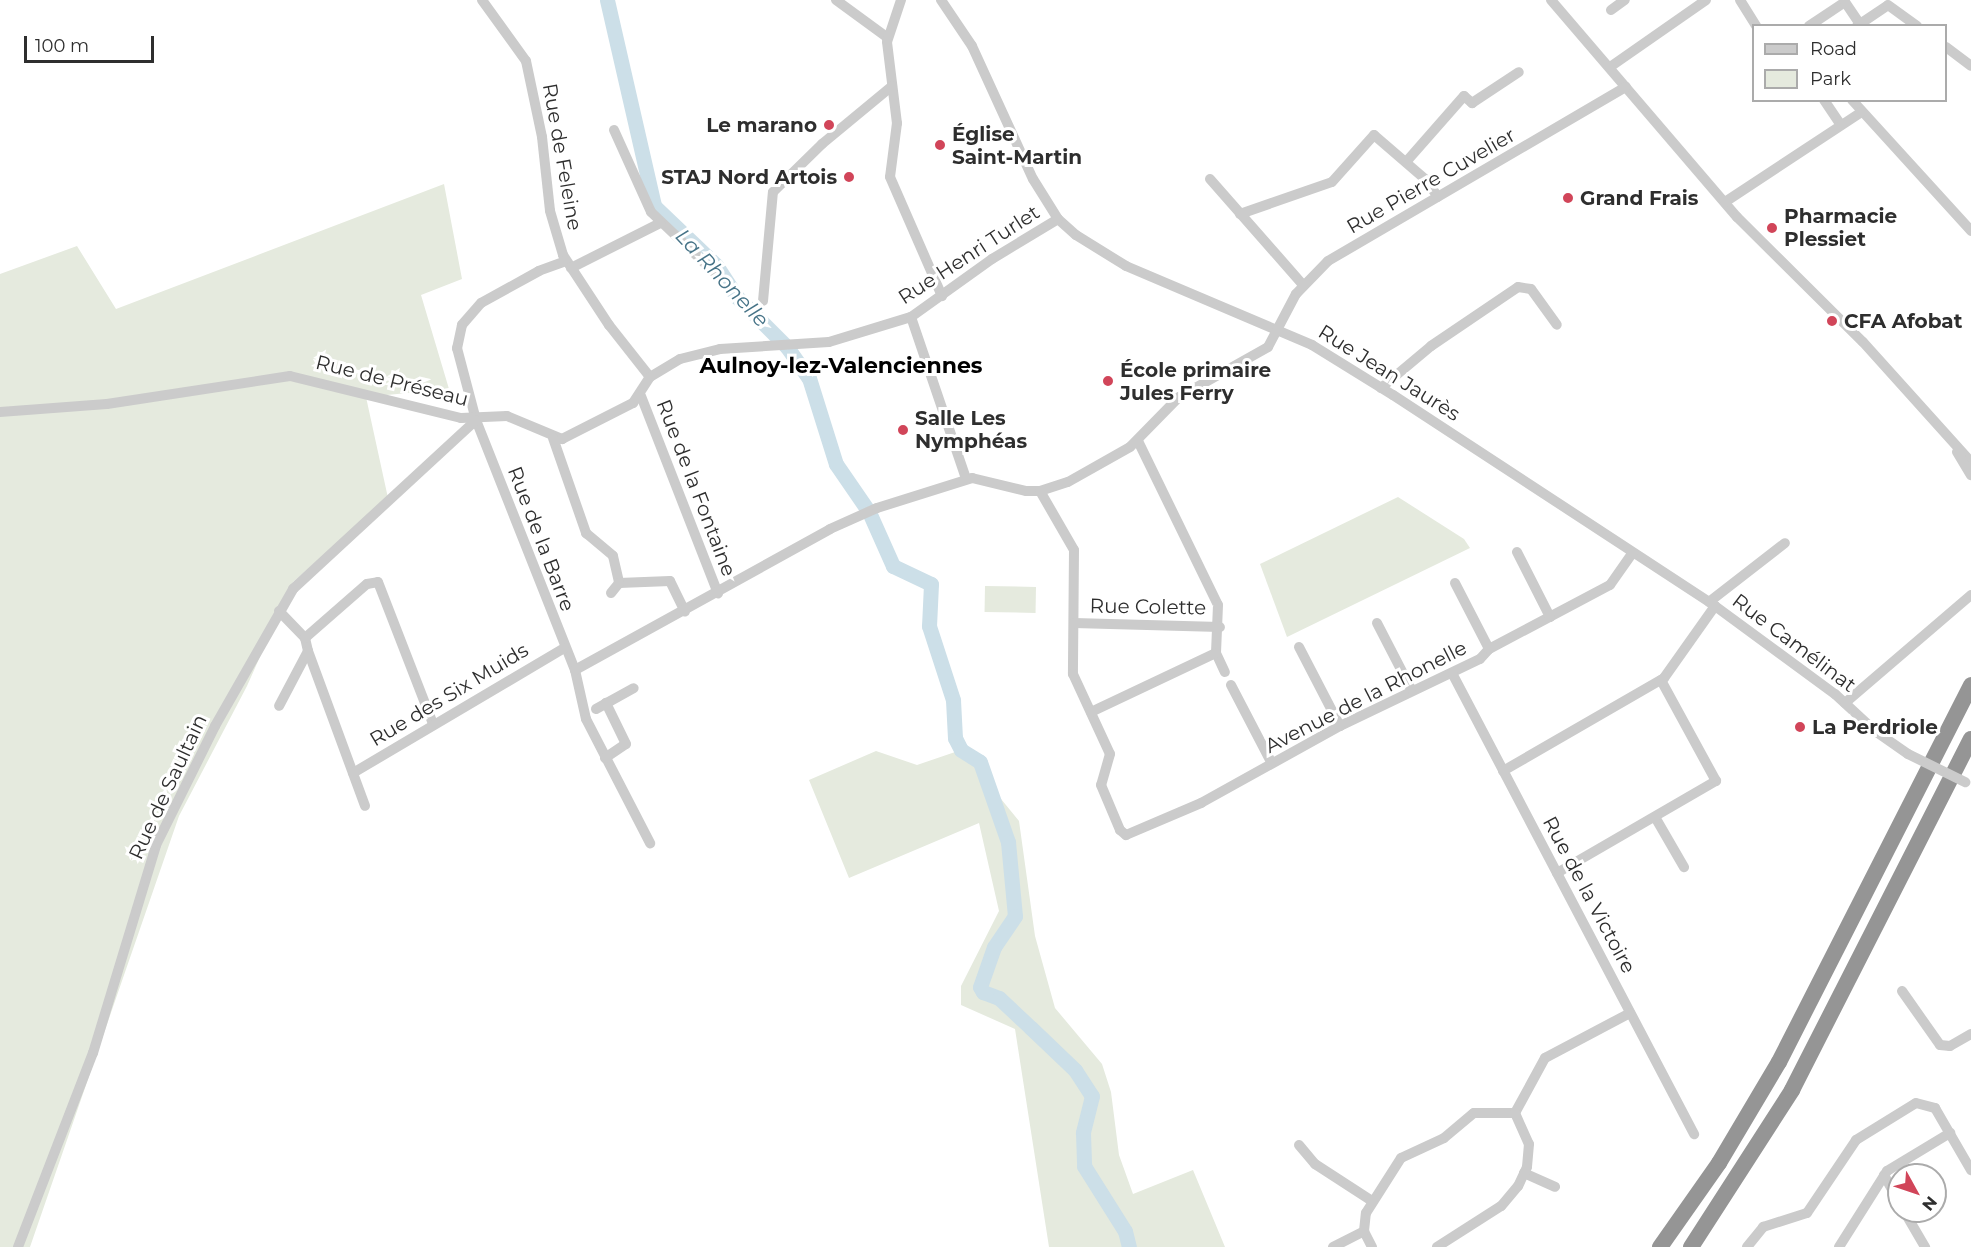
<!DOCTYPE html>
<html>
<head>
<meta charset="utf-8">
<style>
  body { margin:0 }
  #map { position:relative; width:1971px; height:1247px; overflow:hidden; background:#fff; font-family:Montserrat,sans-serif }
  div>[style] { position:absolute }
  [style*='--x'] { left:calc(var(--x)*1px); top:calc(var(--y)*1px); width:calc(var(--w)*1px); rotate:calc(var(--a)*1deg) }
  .green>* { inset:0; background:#e5eade; transform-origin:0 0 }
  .river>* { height:15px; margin:-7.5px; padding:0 7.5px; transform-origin:7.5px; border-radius:7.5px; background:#ccdfe8 }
  .minor>* { height:10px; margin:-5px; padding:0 5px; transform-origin:5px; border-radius:5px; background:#cbcbcb }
  .highway>* { height:16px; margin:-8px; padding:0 8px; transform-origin:8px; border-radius:8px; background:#959595 }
  .minor-bridge>* { height:10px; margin:-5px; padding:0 5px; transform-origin:5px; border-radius:5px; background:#cbcbcb }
  .dots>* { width:16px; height:16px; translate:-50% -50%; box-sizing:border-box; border:3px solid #fff; border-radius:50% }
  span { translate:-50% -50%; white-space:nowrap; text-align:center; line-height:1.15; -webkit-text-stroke:6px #fff; paint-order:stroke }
  .poi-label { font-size:20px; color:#2e2e2e; font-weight:700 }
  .right { translate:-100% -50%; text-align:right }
  .left { translate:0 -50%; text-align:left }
  .street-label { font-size:20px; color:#2e2e2e }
  .water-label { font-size:21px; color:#467387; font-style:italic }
  .quarter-label { font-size:22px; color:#000; font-weight:700 }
  .legend { position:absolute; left:1752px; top:24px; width:195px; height:78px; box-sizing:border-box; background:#fff; border:2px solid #ababab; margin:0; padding:8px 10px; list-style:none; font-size:18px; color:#2e2e2e }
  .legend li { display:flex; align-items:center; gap:12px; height:30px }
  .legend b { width:30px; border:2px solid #ababab }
  .north { position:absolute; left:1887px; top:1163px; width:60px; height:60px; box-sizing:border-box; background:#fff; border:2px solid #ababab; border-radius:50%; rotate:130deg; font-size:16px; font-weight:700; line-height:24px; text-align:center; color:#2e2e2e }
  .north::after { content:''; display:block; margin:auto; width:21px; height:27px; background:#d14559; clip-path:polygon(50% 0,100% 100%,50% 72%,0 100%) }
  .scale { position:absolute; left:24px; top:36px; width:130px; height:27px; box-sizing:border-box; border:3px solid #2e2e2e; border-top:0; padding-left:8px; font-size:18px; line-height:21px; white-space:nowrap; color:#2e2e2e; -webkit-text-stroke:4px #fff; paint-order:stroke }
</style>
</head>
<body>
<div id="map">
  <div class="green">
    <i style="clip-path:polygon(444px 184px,462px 279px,421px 295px,449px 389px,366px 397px,388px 498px,293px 582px,247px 686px,179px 816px,30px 1247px,0 1247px,0 274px,77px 246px,116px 309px)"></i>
    <i style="clip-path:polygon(1398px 497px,1464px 539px,1470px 548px,1287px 637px,1260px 564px)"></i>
    <i style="left:985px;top:586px;width:51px;height:26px;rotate:1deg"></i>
    <i style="clip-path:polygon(961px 750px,1019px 821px,1035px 936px,1055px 1008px,1102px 1064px,1111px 1092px,1119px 1155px,1133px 1194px,1193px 1170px,1225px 1247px,1049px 1247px,1015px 1029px,961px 1005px,961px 986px,999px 911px,979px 823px,849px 878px,809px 780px,876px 751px,917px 765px)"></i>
  </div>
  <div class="river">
    <i style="--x:607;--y:0;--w:211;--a:77.1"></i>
    <i style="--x:654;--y:206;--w:86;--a:43.6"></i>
    <i style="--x:716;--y:265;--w:38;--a:57"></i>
    <i style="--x:737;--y:297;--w:71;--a:45"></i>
    <i style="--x:787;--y:347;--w:38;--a:55"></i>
    <i style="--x:809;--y:378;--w:90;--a:72.6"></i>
    <i style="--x:836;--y:464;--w:58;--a:55.5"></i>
    <i style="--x:869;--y:512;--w:59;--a:66"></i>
    <i style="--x:893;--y:566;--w:42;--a:25.3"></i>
    <i style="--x:931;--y:584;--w:42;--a:92.7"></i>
    <i style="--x:929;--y:626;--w:78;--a:72"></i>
    <i style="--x:953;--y:700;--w:38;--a:87"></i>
    <i style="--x:955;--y:738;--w:13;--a:63"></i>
    <i style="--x:961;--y:750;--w:22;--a:32"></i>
    <i style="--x:980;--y:762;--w:85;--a:70.7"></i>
    <i style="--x:1008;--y:842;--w:74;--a:84.6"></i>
    <i style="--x:1015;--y:916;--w:37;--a:124"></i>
    <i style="--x:994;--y:947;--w:42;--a:109.3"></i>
    <i style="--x:980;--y:987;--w:6;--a:59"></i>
    <i style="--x:983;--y:992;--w:17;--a:21"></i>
    <i style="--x:999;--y:998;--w:44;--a:43.2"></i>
    <i style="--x:1031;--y:1028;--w:61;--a:43.7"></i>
    <i style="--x:1075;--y:1070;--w:31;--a:57"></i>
    <i style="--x:1092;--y:1096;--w:38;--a:104"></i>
    <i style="--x:1083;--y:1133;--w:33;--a:88"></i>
    <i style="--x:1084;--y:1166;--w:77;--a:57.8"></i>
    <i style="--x:1125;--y:1231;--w:16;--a:76"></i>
  </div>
  <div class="minor">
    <i style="--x:482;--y:0;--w:75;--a:54.2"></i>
    <i style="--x:526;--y:61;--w:78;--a:78.1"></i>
    <i style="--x:542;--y:137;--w:74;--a:83.8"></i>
    <i style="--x:550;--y:211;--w:46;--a:73.5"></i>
    <i style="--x:563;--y:255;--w:84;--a:56.7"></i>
    <i style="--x:609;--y:325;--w:66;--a:51.7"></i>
    <i style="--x:836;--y:0;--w:64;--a:36.2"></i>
    <i style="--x:901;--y:0;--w:44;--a:108.4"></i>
    <i style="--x:887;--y:42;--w:82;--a:83"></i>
    <i style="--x:897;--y:123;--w:54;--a:97.4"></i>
    <i style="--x:890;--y:177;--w:130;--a:66.4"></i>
    <i style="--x:941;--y:0;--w:55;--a:56"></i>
    <i style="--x:972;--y:46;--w:146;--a:65.4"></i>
    <i style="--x:1033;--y:179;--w:47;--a:58"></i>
    <i style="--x:1058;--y:219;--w:24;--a:42"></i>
    <i style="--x:1076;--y:235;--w:59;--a:31.8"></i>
    <i style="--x:1126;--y:266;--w:202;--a:23"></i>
    <i style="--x:1312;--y:345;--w:95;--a:31.7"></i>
    <i style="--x:1393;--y:395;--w:385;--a:33.2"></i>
    <i style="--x:1715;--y:606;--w:149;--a:36.3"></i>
    <i style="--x:1835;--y:694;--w:54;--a:42.8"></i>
    <i style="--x:1875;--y:731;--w:40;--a:34.9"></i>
    <i style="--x:1551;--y:0;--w:286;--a:49.4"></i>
    <i style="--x:1737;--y:217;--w:177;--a:44.8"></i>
    <i style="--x:1863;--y:342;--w:161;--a:48"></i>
    <i style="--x:1740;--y:0;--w:31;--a:58"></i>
    <i style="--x:1611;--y:10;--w:17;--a:-36"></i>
    <i style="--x:1809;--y:26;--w:43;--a:-33.7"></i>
    <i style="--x:1845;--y:2;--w:27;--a:56"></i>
    <i style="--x:1857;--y:26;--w:37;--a:-34"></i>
    <i style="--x:1888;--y:5;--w:36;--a:36"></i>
    <i style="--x:1946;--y:47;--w:31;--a:37"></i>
    <i style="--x:1610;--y:67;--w:117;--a:-34.9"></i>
    <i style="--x:1824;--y:100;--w:30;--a:56"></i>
    <i style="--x:1852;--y:100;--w:177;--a:47.7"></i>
    <i style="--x:614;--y:130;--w:90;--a:65.7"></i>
    <i style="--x:651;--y:212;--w:86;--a:43.6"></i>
    <i style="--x:1406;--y:162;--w:88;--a:-48.7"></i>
    <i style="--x:1464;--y:96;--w:11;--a:41"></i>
    <i style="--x:1472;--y:103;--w:56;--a:-33.4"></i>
    <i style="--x:1210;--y:179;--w:141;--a:48.7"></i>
    <i style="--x:1725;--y:202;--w:162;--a:-33.4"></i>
    <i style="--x:1240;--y:214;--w:97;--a:-19.2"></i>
    <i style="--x:1332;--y:182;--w:63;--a:-48.2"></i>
    <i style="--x:1374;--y:135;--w:67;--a:40.8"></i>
    <i style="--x:1425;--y:179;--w:22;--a:54"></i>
    <i style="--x:566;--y:261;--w:29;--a:160"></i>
    <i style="--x:539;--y:271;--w:66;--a:151.1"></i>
    <i style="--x:481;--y:303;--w:29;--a:131"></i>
    <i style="--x:462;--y:325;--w:24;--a:102"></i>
    <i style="--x:457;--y:348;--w:74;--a:75.2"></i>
    <i style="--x:476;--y:420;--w:269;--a:68.4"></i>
    <i style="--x:575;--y:670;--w:50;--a:77.3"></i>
    <i style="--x:586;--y:719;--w:140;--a:62.7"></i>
    <i style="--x:571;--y:268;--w:100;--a:-26.8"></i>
    <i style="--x:763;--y:301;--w:109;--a:-84.8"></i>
    <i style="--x:773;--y:192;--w:69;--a:-44.4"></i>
    <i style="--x:822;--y:144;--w:91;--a:-39.6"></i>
    <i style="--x:911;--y:317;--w:171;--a:71.2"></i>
    <i style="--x:1381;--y:388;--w:65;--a:-40"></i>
    <i style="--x:1431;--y:346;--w:105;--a:-34.1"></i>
    <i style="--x:1518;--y:287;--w:13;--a:9"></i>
    <i style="--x:1531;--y:289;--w:44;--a:54.2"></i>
    <i style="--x:641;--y:396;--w:212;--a:68.7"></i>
    <i style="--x:0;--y:412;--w:107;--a:-4.3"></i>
    <i style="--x:107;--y:404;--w:185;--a:-8.7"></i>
    <i style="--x:290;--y:376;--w:176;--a:13.8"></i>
    <i style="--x:461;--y:418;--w:46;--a:-2.5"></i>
    <i style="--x:507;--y:416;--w:60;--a:22.7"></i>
    <i style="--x:562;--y:439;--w:80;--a:-26.9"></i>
    <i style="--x:633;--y:403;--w:31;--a:-57"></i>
    <i style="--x:650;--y:377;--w:35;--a:-31"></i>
    <i style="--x:680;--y:359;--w:41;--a:-14"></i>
    <i style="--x:720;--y:349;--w:109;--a:-3.7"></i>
    <i style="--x:829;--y:342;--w:86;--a:-17"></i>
    <i style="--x:911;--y:317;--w:100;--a:-35.6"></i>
    <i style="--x:992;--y:259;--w:77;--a:-31.2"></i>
    <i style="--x:553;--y:438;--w:101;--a:70.8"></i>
    <i style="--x:586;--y:533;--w:35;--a:40"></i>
    <i style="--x:613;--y:556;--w:28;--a:77"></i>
    <i style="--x:619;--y:583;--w:51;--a:-2.2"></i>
    <i style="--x:670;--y:581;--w:34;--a:64"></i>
    <i style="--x:1138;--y:441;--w:182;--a:64"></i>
    <i style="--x:1218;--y:605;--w:48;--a:92.4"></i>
    <i style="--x:1216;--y:653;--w:21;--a:65"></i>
    <i style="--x:1957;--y:452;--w:27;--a:59"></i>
    <i style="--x:1040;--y:491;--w:68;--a:60"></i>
    <i style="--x:1074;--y:550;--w:124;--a:90.5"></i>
    <i style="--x:1073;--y:674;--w:88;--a:65.2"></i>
    <i style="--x:1110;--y:754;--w:32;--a:106"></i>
    <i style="--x:1101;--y:785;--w:49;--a:67.1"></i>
    <i style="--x:1120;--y:830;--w:8;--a:40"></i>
    <i style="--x:1126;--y:835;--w:82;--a:-23.1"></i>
    <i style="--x:1201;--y:803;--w:159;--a:-29"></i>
    <i style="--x:1340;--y:726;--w:155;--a:-25.6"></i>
    <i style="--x:1480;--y:659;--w:13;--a:-48"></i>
    <i style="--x:1489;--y:649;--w:137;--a:-27.9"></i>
    <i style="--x:1610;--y:585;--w:39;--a:-55"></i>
    <i style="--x:1517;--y:552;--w:73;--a:63.1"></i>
    <i style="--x:1455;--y:583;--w:74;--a:62.7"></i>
    <i style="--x:611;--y:593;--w:13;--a:-51"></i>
    <i style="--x:1709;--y:602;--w:96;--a:-37.8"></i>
    <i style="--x:279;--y:611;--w:37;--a:46"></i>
    <i style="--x:305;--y:638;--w:13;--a:77"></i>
    <i style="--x:308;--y:651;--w:62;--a:117.8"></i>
    <i style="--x:1074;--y:623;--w:146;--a:1.6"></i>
    <i style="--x:1377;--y:623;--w:74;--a:62.7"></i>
    <i style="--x:305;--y:638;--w:82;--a:-41.1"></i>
    <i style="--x:367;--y:584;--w:11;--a:-10"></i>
    <i style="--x:378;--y:582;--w:152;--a:68.8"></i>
    <i style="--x:1299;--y:647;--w:89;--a:62.6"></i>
    <i style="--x:308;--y:651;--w:165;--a:69.8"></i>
    <i style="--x:575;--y:670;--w:291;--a:-28.9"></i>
    <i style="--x:830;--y:529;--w:51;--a:-24.1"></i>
    <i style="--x:877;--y:508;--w:100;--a:-17.5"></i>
    <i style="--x:972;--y:478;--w:56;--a:13.5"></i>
    <i style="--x:1026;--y:491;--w:14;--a:0"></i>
    <i style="--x:1040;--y:491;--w:29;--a:-18"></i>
    <i style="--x:1068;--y:482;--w:71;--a:-29.4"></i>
    <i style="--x:1130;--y:447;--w:70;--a:-45.6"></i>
    <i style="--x:1179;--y:397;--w:102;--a:-29.3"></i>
    <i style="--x:1268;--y:347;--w:60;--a:-62.2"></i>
    <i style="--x:1296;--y:294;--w:46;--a:-45.9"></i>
    <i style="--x:1328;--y:261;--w:345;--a:-30.3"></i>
    <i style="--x:1452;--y:673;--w:521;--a:62.3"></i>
    <i style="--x:1231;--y:685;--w:87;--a:62.5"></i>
    <i style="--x:1845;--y:703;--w:166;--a:-40.6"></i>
    <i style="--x:596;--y:709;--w:43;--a:-28.9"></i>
    <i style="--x:1091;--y:712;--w:138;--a:-25.3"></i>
    <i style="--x:605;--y:758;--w:25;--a:-34"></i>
    <i style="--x:626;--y:744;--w:46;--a:-116"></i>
    <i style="--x:1503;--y:771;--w:186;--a:-30"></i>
    <i style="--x:1664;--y:678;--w:88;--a:-54.7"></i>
    <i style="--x:353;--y:773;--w:245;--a:-30.6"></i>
    <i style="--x:1655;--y:817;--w:58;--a:59.9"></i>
    <i style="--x:1557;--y:873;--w:184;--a:-30.1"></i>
    <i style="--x:1716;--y:781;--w:115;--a:-118.6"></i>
    <i style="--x:1902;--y:991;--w:66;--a:54.9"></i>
    <i style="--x:1940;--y:1045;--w:10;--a:6"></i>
    <i style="--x:1950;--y:1046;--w:24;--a:-30"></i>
    <i style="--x:1515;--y:1113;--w:63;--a:-61.4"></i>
    <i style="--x:1545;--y:1058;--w:96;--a:-27.9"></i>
    <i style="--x:1299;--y:1145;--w:25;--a:50"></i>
    <i style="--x:1315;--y:1164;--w:68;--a:33"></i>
    <i style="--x:1524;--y:1173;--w:34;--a:24"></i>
    <i style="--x:1884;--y:1175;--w:31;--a:61"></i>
    <i style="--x:1904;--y:1211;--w:42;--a:59.7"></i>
    <i style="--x:18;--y:1247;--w:208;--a:-68.9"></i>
    <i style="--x:93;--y:1053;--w:217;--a:-73.1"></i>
    <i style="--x:156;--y:845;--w:133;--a:-63.6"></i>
    <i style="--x:215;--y:726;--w:158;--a:-60.3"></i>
    <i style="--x:293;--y:589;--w:249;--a:-42.7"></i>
    <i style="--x:1333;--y:1247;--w:35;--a:-27"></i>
    <i style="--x:1372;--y:1247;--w:18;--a:-117"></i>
    <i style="--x:1364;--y:1231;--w:18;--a:-84"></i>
    <i style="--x:1366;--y:1213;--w:65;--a:-57.5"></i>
    <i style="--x:1401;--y:1158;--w:47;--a:-24.9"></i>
    <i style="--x:1444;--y:1138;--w:39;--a:-40"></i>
    <i style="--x:1474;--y:1113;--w:41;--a:0"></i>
    <i style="--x:1515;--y:1113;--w:34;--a:66"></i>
    <i style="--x:1529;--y:1144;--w:23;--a:95"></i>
    <i style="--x:1527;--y:1167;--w:21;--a:115"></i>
    <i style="--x:1518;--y:1186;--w:26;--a:130"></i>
    <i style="--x:1501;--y:1206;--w:76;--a:147.4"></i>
    <i style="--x:1747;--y:1247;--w:26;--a:-51"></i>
    <i style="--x:1763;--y:1227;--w:46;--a:-17.7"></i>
    <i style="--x:1807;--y:1213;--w:88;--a:-56.1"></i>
    <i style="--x:1856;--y:1140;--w:70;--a:-31.7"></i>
    <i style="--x:1916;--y:1103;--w:20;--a:15"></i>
    <i style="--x:1935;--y:1108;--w:72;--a:59.9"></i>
    <i style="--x:1839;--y:1247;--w:90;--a:-57.7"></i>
    <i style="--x:1887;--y:1171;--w:74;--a:-31.1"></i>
  </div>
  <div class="highway">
    <i style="--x:1660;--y:1247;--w:103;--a:-54.9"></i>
    <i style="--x:1719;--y:1163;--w:117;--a:-59.3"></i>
    <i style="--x:1779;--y:1062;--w:423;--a:-63"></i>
    <i style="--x:1691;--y:1247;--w:187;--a:-57.2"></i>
    <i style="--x:1792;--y:1090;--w:394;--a:-63"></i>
  </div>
  <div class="minor-bridge">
    <i style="--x:1908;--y:754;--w:64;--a:26.2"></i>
  </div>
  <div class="dots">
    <i style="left:829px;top:125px;background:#d14559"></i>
    <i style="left:940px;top:145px;background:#d14559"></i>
    <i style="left:849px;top:177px;background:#d14559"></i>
    <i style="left:1568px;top:198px;background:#d14559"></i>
    <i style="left:1772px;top:228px;background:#d14559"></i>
    <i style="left:1832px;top:321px;background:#d14559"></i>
    <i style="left:1108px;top:381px;background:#d14559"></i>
    <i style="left:903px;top:430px;background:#d14559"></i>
    <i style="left:1800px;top:727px;background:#d14559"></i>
  </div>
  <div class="poi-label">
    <span class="right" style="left:817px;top:125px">Le marano</span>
    <span class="left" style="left:952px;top:146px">Église<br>Saint-Martin</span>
    <span class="right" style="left:837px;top:177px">STAJ Nord Artois</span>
    <span class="left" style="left:1580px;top:198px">Grand Frais</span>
    <span class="left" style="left:1784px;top:228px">Pharmacie<br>Plessiet</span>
    <span class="left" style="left:1844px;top:321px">CFA Afobat</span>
    <span class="left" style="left:1120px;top:382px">École primaire<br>Jules Ferry</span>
    <span class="left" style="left:915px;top:430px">Salle Les<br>Nymphéas</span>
    <span class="left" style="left:1812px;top:727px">La Perdriole</span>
  </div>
  <div class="street-label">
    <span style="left:562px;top:157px;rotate:80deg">Rue de Feleine</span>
    <span style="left:1431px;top:181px;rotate:-30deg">Rue Pierre Cuvelier</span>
    <span style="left:969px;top:255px;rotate:-33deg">Rue Henri Turlet</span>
    <span style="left:1389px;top:373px;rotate:32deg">Rue Jean Jaurès</span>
    <span style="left:392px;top:381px;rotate:14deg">Rue de Préseau</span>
    <span style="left:696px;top:488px;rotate:69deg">Rue de la Fontaine</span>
    <span style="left:541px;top:539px;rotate:69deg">Rue de la Barre</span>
    <span style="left:1148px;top:607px;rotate:1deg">Rue Colette</span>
    <span style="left:1794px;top:643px;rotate:37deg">Rue Camélinat</span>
    <span style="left:449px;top:695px;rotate:-31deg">Rue des Six Muids</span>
    <span style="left:1366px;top:697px;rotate:-27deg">Avenue de la Rhonelle</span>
    <span style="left:168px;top:787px;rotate:-65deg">Rue de Saultain</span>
    <span style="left:1589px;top:895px;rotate:62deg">Rue de la Victoire</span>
  </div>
  <div class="water-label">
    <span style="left:722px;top:278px;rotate:47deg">La Rhonelle</span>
  </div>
  <div class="quarter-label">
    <span style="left:841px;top:366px">Aulnoy-lez-Valenciennes</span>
  </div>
  <ul class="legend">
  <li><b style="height:8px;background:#cbcbcb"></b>Road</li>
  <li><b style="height:16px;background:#e5eade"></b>Park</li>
  </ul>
  <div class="north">N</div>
  <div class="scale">100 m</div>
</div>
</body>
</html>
